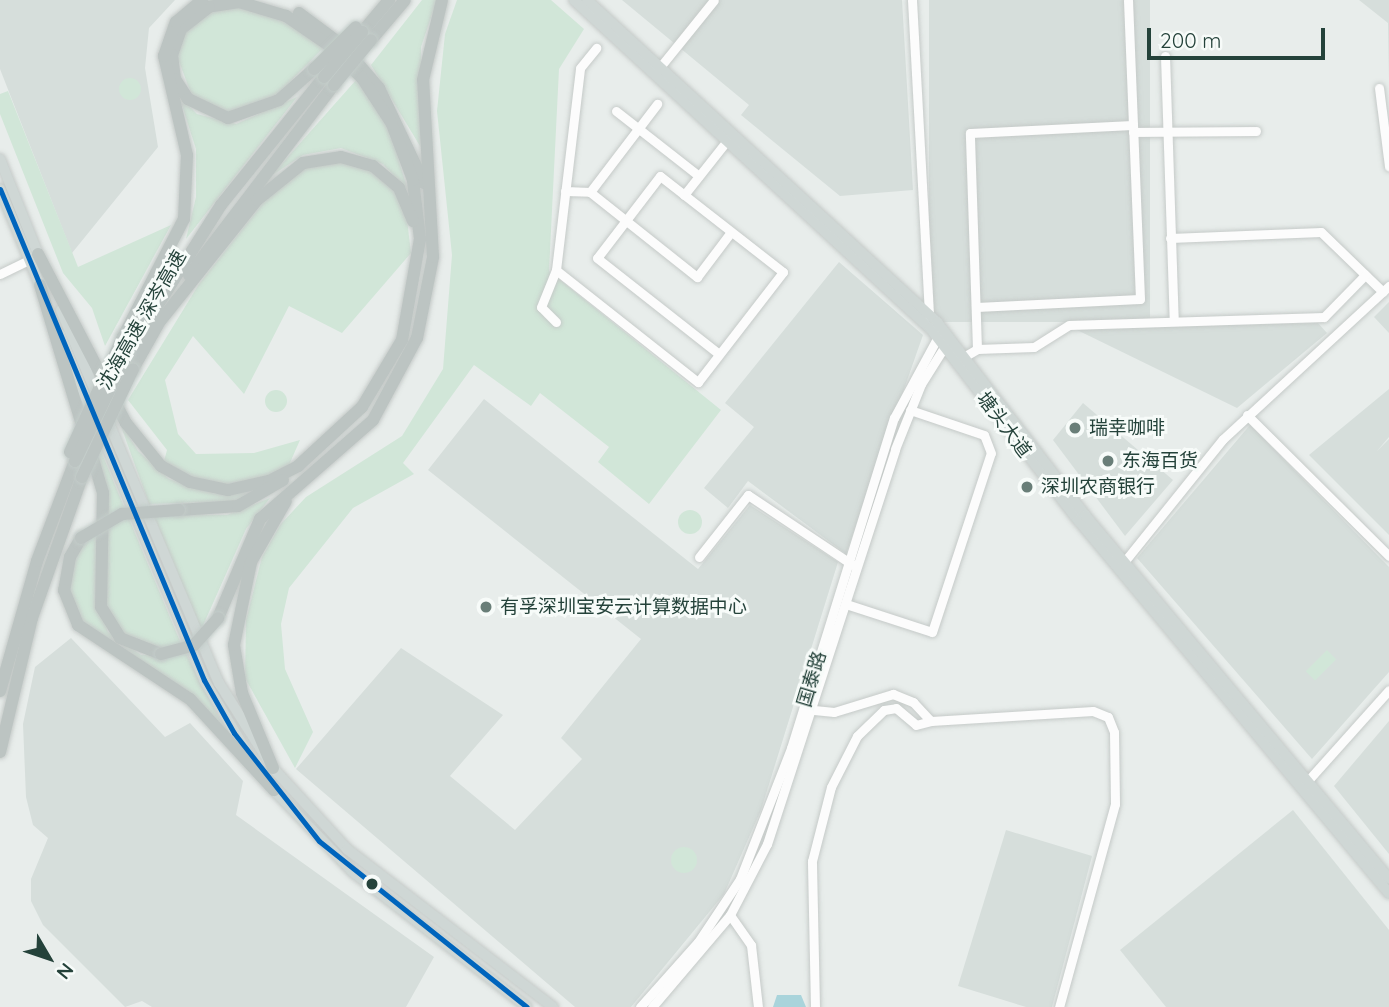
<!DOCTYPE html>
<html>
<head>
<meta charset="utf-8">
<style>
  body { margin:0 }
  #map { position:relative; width:1389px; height:1007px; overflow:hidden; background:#e8edeb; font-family:Quicksand,"Noto Sans SC",sans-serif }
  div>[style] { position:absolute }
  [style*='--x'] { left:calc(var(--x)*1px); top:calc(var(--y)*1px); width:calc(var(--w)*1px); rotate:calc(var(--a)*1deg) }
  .built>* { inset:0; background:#d6dedb; transform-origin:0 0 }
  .green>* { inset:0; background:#d1e6d8; transform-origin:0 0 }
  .round { border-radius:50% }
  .water>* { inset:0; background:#a9d4db }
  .roads { filter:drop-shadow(0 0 2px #c5cac8) drop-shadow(0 0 2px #c5cac8) }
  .minor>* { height:9px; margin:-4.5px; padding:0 4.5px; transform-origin:4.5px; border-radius:4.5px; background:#fcfcfc }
  .major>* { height:10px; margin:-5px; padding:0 5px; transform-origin:5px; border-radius:5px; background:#cfd7d5 }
  .highway>* { height:12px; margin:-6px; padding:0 6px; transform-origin:6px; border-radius:6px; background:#bcc4c2 }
  .bridges { filter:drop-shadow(0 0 2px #c3ccc9) drop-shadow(0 0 2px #c3ccc9) }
  .highway-bridge>* { height:12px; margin:-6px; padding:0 6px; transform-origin:6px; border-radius:6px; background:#bcc4c2 }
  .bus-1>* { height:5px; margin:-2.5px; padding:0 2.5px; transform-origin:2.5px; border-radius:2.5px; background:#0065bd }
  .dots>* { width:19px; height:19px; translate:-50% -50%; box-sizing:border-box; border:4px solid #f7fbf9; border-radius:50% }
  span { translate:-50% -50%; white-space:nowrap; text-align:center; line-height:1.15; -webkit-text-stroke:6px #f7fbf9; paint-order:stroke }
  .street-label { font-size:19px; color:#24423a }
  .poi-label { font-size:19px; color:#24423a }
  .left { translate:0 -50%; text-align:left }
  .north { position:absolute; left:14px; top:923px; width:70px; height:70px; -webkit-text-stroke:5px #f7fbf9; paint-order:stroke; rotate:129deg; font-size:19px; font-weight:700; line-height:28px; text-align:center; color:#24423a }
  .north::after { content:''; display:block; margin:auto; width:24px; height:32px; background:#24423a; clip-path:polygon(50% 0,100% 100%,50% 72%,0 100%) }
  .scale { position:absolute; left:1147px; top:28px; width:178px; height:32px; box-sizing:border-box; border:4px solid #24423a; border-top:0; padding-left:9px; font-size:21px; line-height:24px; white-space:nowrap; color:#24423a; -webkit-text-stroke:5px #f7fbf9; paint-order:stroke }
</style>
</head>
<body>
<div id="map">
  <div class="built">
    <i style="clip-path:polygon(0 0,175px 0,149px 28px,145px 68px,158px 147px,72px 253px,0 69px)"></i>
    <i style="clip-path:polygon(622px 0,902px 0,913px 190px,840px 196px,741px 115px,749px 105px)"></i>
    <i style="left:929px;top:0;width:221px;height:322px"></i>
    <i style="clip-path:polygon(1359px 0,1389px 0,1389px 79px,1388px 23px)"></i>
    <i style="clip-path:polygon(839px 262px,923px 335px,846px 554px,748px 481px,728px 508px,704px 488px,754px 427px,725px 403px)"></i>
    <i style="clip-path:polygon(1389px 302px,1389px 333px,1374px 317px)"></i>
    <i style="clip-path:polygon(1318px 323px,1327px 333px,1237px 408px,1073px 328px)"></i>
    <i style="clip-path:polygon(1389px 389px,1389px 437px,1377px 451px,1389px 439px,1389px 535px,1309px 455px)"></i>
    <i style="clip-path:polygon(484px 399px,698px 569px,750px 505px,838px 562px,761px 810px,724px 894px,631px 1007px,575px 1007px,296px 769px,401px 648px,503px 715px,450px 776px,515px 830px,582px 759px,561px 738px,641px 639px,428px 470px)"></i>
    <i style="clip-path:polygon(1083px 403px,1173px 480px,1125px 536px,1053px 440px)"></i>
    <i style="clip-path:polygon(1250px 425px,1389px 567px,1389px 672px,1312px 759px,1137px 558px)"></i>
    <i style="clip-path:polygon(71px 638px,165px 737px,190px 723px,243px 781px,236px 815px,434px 957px,406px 1007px,152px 1007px,142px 1001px,125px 1007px,43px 925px,31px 901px,31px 879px,48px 838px,33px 825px,26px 797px,23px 724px,35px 667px)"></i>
    <i style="clip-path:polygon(1389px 721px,1389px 854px,1334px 786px)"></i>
    <i style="clip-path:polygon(1293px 810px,1389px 930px,1389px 1007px,1166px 1007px,1120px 950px)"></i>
    <i style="clip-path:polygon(1006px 830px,1092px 856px,1052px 1007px,1026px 1007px,958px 986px)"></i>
  </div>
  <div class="green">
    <i style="clip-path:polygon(422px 0,437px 0,421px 47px,420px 146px,371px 65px)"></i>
    <i style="clip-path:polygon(457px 0,551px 0,584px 29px,559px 69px,549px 271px,721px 410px,649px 504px,598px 462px,609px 447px,540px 393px,531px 406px,474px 365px,403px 463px,414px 474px,353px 508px,289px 588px,281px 624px,285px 669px,313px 732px,295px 768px,245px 678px,246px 620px,262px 557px,280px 525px,306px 497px,402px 436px,443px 369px,452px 255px,437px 111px,445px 34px)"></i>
    <i style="clip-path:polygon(239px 6px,283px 20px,324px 47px,276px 96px,229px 113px,192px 96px,177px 56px,186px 32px,211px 11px)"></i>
    <i class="round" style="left:119px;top:78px;width:22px;height:22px"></i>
    <i style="clip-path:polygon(356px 80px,389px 128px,408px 191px,383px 164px,341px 148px,303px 155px,271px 176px)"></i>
    <i style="clip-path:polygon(8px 91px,78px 267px,171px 225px,105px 346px,92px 308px,63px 273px,0 114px,0 94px)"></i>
    <i style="clip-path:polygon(179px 96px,197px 114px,236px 124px,297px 97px,186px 239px,196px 197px,196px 149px)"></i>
    <i style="clip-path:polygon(341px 162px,370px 171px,395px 192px,406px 211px,411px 253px,342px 333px,289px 306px,244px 394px,193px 336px,165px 380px,178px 434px,196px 454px,254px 453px,300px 440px,289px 465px,267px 476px,228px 484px,192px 477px,164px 461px,167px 450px,128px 400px,199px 284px,270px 194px,305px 167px)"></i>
    <i style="clip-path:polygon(63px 360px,182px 646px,161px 650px,123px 635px,106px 606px,106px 481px)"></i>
    <i class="round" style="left:265px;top:390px;width:22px;height:22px"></i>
    <i style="clip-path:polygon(118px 418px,138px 451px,169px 479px,215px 494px,255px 492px,237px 501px,149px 504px)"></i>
    <i style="clip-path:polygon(270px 498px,246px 529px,201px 630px,153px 514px,227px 515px)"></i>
    <i class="round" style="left:678px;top:510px;width:24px;height:24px"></i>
    <i style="clip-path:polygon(97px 530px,95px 598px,108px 632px,141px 655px,186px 654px,231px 741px,210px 714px,90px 632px,72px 604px,69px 582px,78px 550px)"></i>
    <i style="left:1327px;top:650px;width:13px;height:30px;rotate:45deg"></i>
    <i class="round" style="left:671px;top:847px;width:26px;height:26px"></i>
  </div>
  <div class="water">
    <i style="clip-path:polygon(777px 995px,801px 995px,806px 1007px,773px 1007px)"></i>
  </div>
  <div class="roads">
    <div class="minor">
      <i style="--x:912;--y:0;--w:316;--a:86.9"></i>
      <i style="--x:1165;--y:56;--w:265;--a:88.1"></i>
      <i style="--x:656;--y:72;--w:92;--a:-51.1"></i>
      <i style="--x:1379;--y:88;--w:79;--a:82.7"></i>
      <i style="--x:616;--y:111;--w:105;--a:38.1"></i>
      <i style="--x:1133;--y:132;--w:123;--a:-0.5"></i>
      <i style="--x:565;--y:191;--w:25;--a:2"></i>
      <i style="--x:590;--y:192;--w:137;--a:38.5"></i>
      <i style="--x:697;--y:277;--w:56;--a:-52.9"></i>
      <i style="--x:590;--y:192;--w:111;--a:-52.7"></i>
      <i style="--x:684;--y:195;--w:73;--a:-51.7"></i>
      <i style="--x:1170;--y:238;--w:151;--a:-2.3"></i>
      <i style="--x:1321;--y:232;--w:86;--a:44.1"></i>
      <i style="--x:556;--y:270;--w:181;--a:38.3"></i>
      <i style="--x:698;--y:382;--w:139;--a:-52.3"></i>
      <i style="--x:783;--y:272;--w:156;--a:-142"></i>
      <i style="--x:660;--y:176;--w:103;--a:127.5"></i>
      <i style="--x:597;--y:258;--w:155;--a:38.2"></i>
      <i style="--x:0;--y:274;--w:32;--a:-26"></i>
      <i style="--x:976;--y:307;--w:164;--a:-2.8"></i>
      <i style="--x:1140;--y:299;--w:299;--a:-92.3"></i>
      <i style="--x:556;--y:322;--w:21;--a:-135"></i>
      <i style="--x:541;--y:307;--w:40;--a:-68"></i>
      <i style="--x:556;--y:270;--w:203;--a:-83.2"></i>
      <i style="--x:580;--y:68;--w:26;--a:-51"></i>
      <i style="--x:977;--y:349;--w:216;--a:-91.9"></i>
      <i style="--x:970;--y:133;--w:163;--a:-2.8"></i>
      <i style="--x:960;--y:359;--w:20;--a:-30"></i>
      <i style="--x:977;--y:349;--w:57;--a:-2"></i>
      <i style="--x:1034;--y:347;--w:41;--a:-32.2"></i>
      <i style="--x:1069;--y:325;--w:255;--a:-1.8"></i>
      <i style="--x:1324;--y:317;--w:59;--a:-45.7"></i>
      <i style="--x:1247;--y:415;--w:200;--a:44.8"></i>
      <i style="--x:699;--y:557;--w:79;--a:-51.7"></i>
      <i style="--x:748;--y:495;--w:126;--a:33.7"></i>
      <i style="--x:1120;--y:567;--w:164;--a:-51.2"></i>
      <i style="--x:1223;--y:439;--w:226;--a:-42.7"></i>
      <i style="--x:846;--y:604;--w:90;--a:18"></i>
      <i style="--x:932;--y:632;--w:188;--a:-71.8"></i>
      <i style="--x:991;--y:453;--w:19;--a:-111"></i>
      <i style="--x:984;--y:435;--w:78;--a:-161.3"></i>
      <i style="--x:814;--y:710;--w:20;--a:6"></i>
      <i style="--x:834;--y:712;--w:62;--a:-17"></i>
      <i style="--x:893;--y:694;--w:22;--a:22"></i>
      <i style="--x:913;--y:702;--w:26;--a:47"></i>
      <i style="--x:931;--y:721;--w:162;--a:-3.5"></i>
      <i style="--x:1093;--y:711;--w:16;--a:22"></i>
      <i style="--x:1108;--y:717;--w:16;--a:68"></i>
      <i style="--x:1114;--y:732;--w:72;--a:89.2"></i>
      <i style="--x:1115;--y:804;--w:211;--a:105.4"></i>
      <i style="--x:1304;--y:785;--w:127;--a:-48.2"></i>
      <i style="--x:730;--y:915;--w:37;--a:55"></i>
      <i style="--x:751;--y:945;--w:62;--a:83.6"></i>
      <i style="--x:640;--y:1007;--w:87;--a:-48.3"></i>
      <i style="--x:698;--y:942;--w:76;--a:-56.3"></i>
      <i style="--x:740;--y:879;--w:141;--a:-68.7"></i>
      <i style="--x:791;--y:748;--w:346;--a:-72.7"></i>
      <i style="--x:894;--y:418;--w:97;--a:-61.6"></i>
      <i style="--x:652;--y:1007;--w:121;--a:-49.7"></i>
      <i style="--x:730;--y:915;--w:80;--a:-62.5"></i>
      <i style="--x:767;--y:844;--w:415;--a:-72"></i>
      <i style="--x:895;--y:449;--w:70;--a:-68.2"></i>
      <i style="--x:921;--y:384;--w:51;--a:-57.9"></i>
      <i style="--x:815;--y:1007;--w:146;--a:-91.2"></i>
      <i style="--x:812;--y:861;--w:76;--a:-75.6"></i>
      <i style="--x:831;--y:787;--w:57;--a:-63"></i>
      <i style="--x:857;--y:736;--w:37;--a:-44"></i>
      <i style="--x:884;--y:710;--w:12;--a:-9"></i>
      <i style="--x:896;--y:708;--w:26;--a:40"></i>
      <i style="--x:916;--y:725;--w:16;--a:-15"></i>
    </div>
    <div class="major">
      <i style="--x:574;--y:0;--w:484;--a:42.7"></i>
      <i style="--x:930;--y:328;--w:242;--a:52.4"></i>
      <i style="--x:1078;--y:520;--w:486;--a:50.2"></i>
      <i style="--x:587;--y:0;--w:476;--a:42.6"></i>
      <i style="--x:937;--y:322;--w:243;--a:52.5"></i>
      <i style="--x:1085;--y:515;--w:474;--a:50.1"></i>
      <i style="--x:0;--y:159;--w:108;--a:68.2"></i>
      <i style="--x:0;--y:189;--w:113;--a:67.5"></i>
      <i style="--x:61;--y:310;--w:95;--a:67.2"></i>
      <i style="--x:60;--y:334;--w:85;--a:67.9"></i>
      <i style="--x:106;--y:416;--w:290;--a:67.1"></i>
      <i style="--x:219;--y:683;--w:101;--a:57.6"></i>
      <i style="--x:273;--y:768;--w:110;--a:47.6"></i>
      <i style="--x:347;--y:849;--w:260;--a:37.5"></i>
      <i style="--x:100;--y:431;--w:270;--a:67.3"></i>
      <i style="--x:204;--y:680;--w:92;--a:59.3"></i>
      <i style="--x:270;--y:786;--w:120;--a:46"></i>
      <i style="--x:353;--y:872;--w:220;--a:37.8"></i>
    </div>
    <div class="highway">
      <i style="--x:299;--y:13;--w:54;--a:36.7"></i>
      <i style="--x:342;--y:45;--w:57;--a:49.3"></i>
      <i style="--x:379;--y:88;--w:105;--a:64.7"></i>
      <i style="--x:362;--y:32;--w:42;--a:-49.8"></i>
      <i style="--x:371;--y:40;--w:52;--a:-49.6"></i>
      <i style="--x:38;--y:254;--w:191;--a:62.5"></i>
      <i style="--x:126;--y:423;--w:55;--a:50.9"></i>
      <i style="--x:161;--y:466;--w:33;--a:29"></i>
      <i style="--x:190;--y:482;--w:39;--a:12"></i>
      <i style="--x:228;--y:490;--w:42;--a:-12.4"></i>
      <i style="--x:269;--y:481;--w:33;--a:-27"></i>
      <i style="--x:298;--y:466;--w:87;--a:-42.7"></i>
      <i style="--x:362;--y:407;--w:78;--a:-59.2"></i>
      <i style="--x:402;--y:340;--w:103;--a:-79.9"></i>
      <i style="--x:420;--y:239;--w:59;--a:-96.8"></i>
      <i style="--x:413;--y:180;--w:60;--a:-110.6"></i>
      <i style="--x:392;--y:124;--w:55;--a:-123.1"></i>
      <i style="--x:362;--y:78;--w:49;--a:-135.8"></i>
      <i style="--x:327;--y:44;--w:50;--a:-145.7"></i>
      <i style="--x:286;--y:16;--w:49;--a:-163.4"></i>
      <i style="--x:239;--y:2;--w:30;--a:171"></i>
      <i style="--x:209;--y:7;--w:36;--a:142"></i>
      <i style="--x:181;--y:29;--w:28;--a:109"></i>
      <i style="--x:172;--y:55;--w:24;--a:83"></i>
      <i style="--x:175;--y:79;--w:24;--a:57"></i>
      <i style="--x:188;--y:99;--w:44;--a:25.4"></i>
      <i style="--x:228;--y:118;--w:54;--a:-19.4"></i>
      <i style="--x:279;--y:100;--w:47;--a:-41.5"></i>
      <i style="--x:189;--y:275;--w:239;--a:-52.7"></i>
      <i style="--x:40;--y:285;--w:153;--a:73.3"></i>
      <i style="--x:161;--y:320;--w:154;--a:-51.3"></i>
      <i style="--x:257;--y:200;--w:59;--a:-38.8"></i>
      <i style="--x:303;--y:163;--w:38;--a:-9"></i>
      <i style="--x:341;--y:157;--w:33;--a:16"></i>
      <i style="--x:373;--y:166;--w:34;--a:40"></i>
      <i style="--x:399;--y:188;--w:36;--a:67"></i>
      <i style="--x:123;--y:337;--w:133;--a:-62.7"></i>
      <i style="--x:184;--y:219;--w:64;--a:-87.3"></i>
      <i style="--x:187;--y:155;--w:102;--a:-103.1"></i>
      <i style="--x:164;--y:56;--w:36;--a:-71"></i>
      <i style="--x:176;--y:22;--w:34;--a:-40"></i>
      <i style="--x:128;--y:352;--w:174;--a:-57.7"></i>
      <i style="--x:221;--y:205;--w:164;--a:-51.2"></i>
      <i style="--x:133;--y:369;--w:63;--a:-60.6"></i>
      <i style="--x:90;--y:449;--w:46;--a:73.5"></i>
      <i style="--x:103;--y:493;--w:114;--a:91"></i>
      <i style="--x:101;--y:607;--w:36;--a:58"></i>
      <i style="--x:120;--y:638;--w:44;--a:21.3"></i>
      <i style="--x:179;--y:510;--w:59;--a:-3.9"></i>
      <i style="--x:238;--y:506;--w:52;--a:-30"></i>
      <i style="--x:81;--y:538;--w:22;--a:120"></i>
      <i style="--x:70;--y:557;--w:34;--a:100"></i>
      <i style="--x:64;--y:590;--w:38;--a:68"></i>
      <i style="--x:78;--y:625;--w:134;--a:33.5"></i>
      <i style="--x:190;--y:699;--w:124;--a:47.3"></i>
      <i style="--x:218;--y:618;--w:108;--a:-67"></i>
      <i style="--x:260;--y:519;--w:150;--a:-41.2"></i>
      <i style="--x:373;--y:420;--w:93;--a:-61.8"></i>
      <i style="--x:417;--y:338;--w:83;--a:-78.8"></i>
      <i style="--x:433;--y:257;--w:177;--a:-93.2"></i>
      <i style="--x:423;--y:80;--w:82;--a:-76.6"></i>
      <i style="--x:0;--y:691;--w:135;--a:-74.1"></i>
      <i style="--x:37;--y:561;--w:107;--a:-69.2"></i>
      <i style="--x:0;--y:752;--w:138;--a:-76.6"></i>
      <i style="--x:32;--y:618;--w:150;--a:-70.5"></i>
      <i style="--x:273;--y:768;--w:81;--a:-112.5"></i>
      <i style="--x:242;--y:693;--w:49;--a:-99.5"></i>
      <i style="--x:234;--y:645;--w:85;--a:-78.4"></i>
      <i style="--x:251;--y:562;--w:70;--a:-60.2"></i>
    </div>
  </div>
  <div class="bridges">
    <div class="highway-bridge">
      <i style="--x:314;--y:69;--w:59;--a:-45"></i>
      <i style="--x:324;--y:77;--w:59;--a:-49.8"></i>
      <i style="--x:334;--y:85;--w:58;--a:-50.6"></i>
      <i style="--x:70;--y:452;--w:127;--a:-65.3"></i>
      <i style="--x:75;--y:461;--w:121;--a:-64.1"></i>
      <i style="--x:82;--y:477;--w:119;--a:-64.7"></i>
      <i style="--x:81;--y:538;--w:48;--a:-30.3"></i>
      <i style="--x:122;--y:514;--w:57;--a:-4"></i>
      <i style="--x:161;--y:654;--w:34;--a:-15"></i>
      <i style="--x:194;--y:645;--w:36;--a:-48"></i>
    </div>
  </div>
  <div class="bus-1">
    <i style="--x:0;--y:189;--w:532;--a:67.44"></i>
    <i style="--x:204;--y:680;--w:61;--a:60.5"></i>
    <i style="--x:234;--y:733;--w:137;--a:51.8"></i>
    <i style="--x:319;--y:841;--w:266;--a:38.6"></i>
  </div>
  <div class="dots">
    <i style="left:1075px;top:428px;background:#697e78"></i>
    <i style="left:1108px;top:461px;background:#697e78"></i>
    <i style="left:1027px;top:487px;background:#697e78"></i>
    <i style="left:486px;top:607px;background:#697e78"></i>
    <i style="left:372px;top:884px;background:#24423a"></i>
  </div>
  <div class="street-label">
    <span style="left:142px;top:320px;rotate:-60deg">沈海高速 深岑高速</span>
    <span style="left:1004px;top:425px;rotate:53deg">塘头大道</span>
    <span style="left:812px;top:679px;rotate:-73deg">国泰路</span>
  </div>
  <div class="poi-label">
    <span class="left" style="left:1089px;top:428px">瑞幸咖啡</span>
    <span class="left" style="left:1122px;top:461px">东海百货</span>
    <span class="left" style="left:1041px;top:487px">深圳农商银行</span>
    <span class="left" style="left:500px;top:607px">有孚深圳宝安云计算数据中心</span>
  </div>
  <div class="north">N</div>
  <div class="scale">200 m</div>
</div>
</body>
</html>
